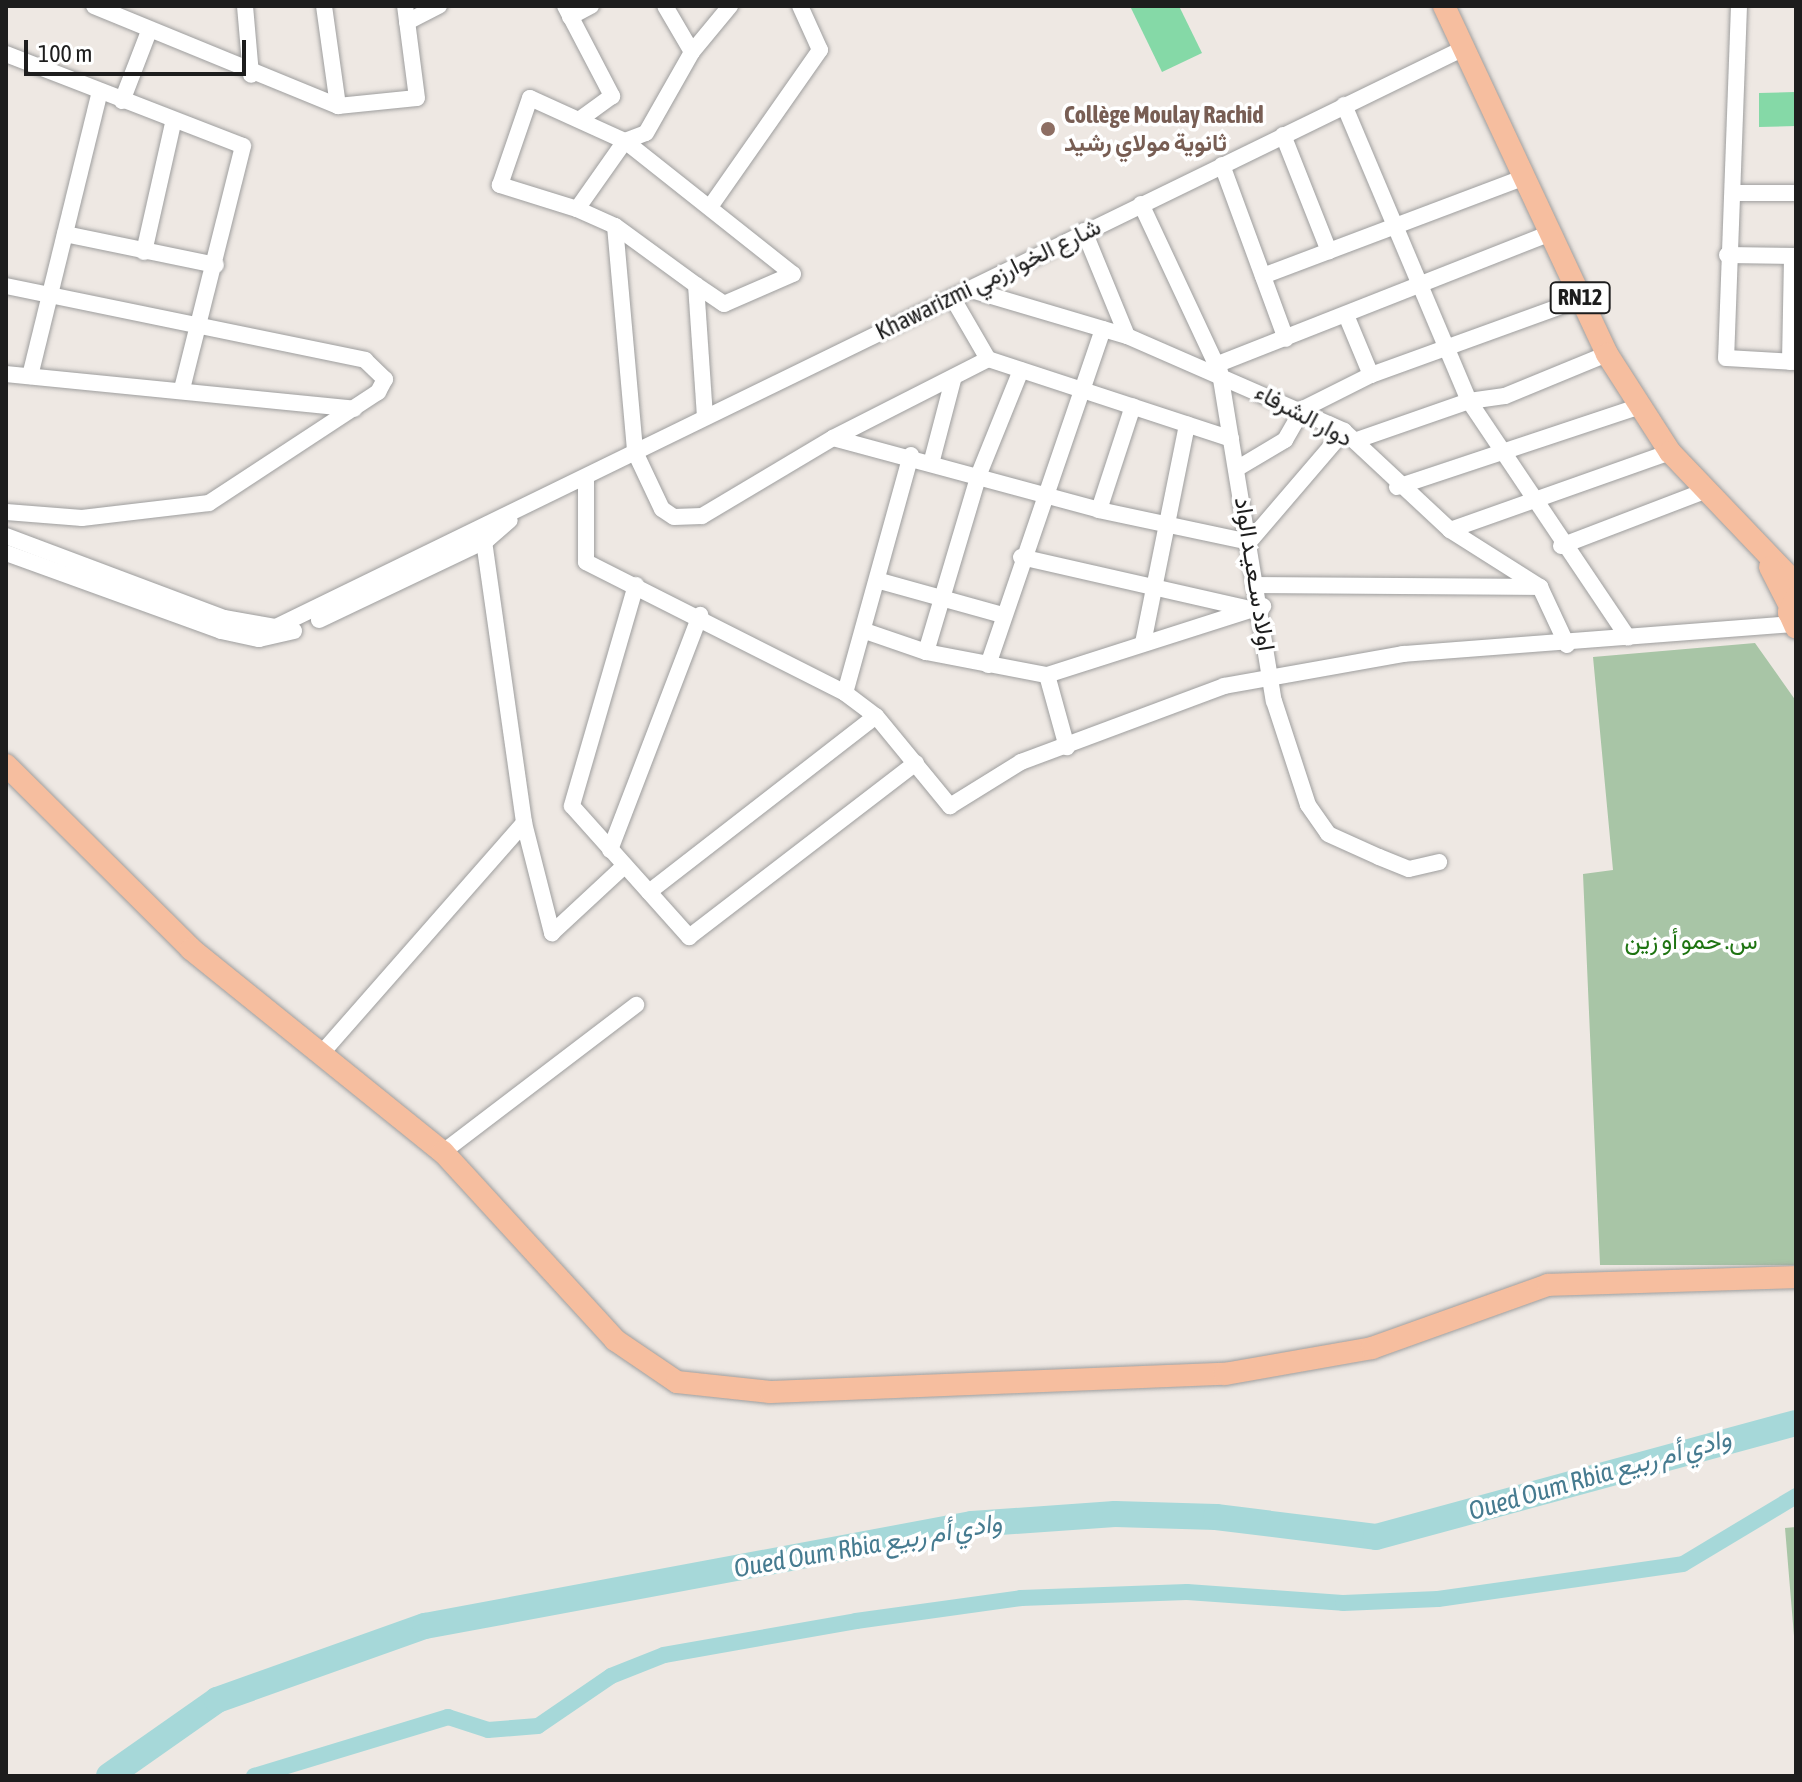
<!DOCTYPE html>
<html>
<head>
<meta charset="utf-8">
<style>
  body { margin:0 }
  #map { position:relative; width:1802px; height:1782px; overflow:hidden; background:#eee8e3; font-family:"Asap Condensed",Vazirmatn,sans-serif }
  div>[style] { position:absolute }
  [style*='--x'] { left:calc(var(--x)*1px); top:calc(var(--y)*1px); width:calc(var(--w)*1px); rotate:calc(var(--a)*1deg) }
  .cemetery>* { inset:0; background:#a8c5a6 }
  .pitch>* { inset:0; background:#85d9a7 }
  .canal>* { height:16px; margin:-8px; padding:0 8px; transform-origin:8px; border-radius:8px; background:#a6d8d9 }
  .river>* { height:26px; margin:-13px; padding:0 13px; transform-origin:13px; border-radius:13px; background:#a6d8d9 }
  .roads { filter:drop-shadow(0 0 2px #9e9e9e) drop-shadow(0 0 2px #9e9e9e) }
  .minor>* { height:16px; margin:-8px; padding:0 8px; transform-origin:8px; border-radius:8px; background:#fff }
  .major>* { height:22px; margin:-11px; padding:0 11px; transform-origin:11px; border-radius:11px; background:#f6be9f }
  .dots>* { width:22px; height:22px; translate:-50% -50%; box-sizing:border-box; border:4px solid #fff; border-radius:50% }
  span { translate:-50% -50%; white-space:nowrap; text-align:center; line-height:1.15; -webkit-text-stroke:7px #fff; paint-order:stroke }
  .shield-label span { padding:2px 6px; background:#fff; border:2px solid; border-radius:6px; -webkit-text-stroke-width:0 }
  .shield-label { font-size:22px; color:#1d1d1d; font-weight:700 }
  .education-label { font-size:24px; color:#785e54; font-weight:700 }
  .left { translate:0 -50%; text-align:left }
  .street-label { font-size:24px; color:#1d1d1d }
  .park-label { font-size:24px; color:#1e7411 }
  .water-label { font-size:26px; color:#467b90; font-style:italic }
  .frame { position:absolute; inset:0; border:8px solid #1d1d1d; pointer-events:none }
  .scale { position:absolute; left:24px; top:40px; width:222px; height:36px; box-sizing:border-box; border:4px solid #1d1d1d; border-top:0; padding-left:10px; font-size:24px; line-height:28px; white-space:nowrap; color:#1d1d1d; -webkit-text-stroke:6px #fff; paint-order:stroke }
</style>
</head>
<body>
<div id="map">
  <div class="cemetery">
    <i style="clip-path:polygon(1755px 643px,1796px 701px,1796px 1265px,1600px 1265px,1583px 874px,1613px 870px,1593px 657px)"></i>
    <i style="clip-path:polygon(1796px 1527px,1796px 1660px,1785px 1528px)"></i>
  </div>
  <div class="pitch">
    <i style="clip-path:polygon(1130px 6px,1179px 6px,1202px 53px,1162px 72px)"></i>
    <i style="clip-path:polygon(1796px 59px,1796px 126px,1759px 127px,1759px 93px,1795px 92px)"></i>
  </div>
  <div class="canal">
    <i style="--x:254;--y:1776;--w:203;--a:-16.9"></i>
    <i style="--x:448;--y:1717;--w:42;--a:18"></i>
    <i style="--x:488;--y:1730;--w:50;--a:-4.6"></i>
    <i style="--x:538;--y:1726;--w:88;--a:-34.4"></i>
    <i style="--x:611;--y:1676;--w:57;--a:-21.6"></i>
    <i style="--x:664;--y:1655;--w:195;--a:-10"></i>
    <i style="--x:856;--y:1621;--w:167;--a:-7.9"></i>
    <i style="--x:1021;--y:1598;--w:166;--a:-2.1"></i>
    <i style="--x:1187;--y:1592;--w:156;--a:4"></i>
    <i style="--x:1343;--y:1603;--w:95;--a:-2.4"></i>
    <i style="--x:1438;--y:1599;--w:247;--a:-8.1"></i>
    <i style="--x:1683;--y:1564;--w:132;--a:-31"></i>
  </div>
  <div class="river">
    <i style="--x:109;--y:1776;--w:132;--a:-35.1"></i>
    <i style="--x:217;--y:1700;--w:221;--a:-19.6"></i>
    <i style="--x:425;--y:1626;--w:556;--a:-10.56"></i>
    <i style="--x:972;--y:1524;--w:143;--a:-4"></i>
    <i style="--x:1115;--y:1514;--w:101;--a:1.7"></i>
    <i style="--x:1216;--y:1517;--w:161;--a:7.1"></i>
    <i style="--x:1376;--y:1537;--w:435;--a:-15.2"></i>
  </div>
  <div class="roads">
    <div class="minor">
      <i style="--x:94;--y:6;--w:264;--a:22.3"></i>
      <i style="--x:338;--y:106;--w:79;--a:-5.8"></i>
      <i style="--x:417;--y:98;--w:93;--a:-97.4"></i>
      <i style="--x:245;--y:6;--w:69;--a:85"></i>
      <i style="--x:324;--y:6;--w:101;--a:82"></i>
      <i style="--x:565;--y:6;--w:102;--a:62.4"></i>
      <i style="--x:612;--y:96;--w:37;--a:144"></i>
      <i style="--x:1739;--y:6;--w:352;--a:92.1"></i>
      <i style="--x:1726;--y:358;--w:70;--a:3.3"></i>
      <i style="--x:570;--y:17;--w:24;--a:-28"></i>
      <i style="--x:407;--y:22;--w:36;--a:-27"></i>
      <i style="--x:692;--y:52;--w:60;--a:-50.4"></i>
      <i style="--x:6;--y:54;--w:254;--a:21.2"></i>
      <i style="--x:243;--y:146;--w:251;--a:104.1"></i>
      <i style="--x:122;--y:101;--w:75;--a:-68.9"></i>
      <i style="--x:1344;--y:105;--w:321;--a:67.1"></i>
      <i style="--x:1469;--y:401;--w:285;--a:56.1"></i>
      <i style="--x:1283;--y:135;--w:125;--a:68.4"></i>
      <i style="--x:1222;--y:165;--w:185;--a:69.8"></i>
      <i style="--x:1736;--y:193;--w:60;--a:0"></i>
      <i style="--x:1141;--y:204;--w:187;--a:64.9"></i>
      <i style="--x:1220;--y:373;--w:332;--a:80.7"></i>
      <i style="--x:1274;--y:701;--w:109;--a:71.9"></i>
      <i style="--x:1308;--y:805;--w:35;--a:55"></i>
      <i style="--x:1328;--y:834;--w:56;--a:24.3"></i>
      <i style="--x:1379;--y:857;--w:32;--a:22"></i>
      <i style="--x:1409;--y:869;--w:31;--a:-13"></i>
      <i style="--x:710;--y:207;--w:192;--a:-55"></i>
      <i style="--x:820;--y:50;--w:48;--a:-114.4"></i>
      <i style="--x:577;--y:209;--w:81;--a:-162.7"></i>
      <i style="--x:500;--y:185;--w:92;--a:-71"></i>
      <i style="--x:530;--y:98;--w:104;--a:24.4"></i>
      <i style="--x:625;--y:141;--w:22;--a:-21"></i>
      <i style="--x:646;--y:133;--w:93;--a:-60.4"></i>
      <i style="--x:692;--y:52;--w:53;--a:-120.4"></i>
      <i style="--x:615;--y:226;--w:42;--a:-155.9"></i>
      <i style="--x:577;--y:209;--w:83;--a:-54.8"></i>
      <i style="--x:625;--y:141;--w:214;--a:38.4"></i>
      <i style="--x:793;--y:274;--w:75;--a:156.5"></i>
      <i style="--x:724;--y:304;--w:34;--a:-146"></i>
      <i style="--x:1084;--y:231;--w:113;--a:67.7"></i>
      <i style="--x:65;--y:234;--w:154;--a:11.6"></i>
      <i style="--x:144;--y:252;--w:132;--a:-77.3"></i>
      <i style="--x:1727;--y:255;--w:69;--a:0.8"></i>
      <i style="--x:1263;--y:276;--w:280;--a:-20.7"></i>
      <i style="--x:6;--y:286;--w:367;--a:11.6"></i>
      <i style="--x:365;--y:360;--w:28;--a:44"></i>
      <i style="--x:385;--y:379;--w:15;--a:118"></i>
      <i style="--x:378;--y:392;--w:202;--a:146.7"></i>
      <i style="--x:209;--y:503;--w:128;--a:173.3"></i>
      <i style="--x:82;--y:518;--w:76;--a:-175.5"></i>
      <i style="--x:968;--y:289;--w:166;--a:16.5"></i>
      <i style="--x:1127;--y:336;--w:237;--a:23.6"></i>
      <i style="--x:1344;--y:431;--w:145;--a:43"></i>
      <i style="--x:1450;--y:530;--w:107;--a:32.3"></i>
      <i style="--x:1540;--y:587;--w:64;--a:65"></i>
      <i style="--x:952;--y:297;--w:72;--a:59.9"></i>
      <i style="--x:988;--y:359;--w:256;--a:18.2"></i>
      <i style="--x:1346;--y:315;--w:65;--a:67.4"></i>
      <i style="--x:1790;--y:362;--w:106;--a:-88.9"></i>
      <i style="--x:1218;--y:364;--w:357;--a:-21.5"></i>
      <i style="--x:6;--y:374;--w:350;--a:5.7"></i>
      <i style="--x:30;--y:376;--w:292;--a:-76.2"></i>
      <i style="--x:705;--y:417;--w:132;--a:-93.9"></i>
      <i style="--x:696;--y:285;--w:100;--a:-143.9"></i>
      <i style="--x:615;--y:226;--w:227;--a:84.9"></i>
      <i style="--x:635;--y:452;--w:63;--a:64.7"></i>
      <i style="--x:662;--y:509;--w:14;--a:34"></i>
      <i style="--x:674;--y:517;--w:28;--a:-2"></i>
      <i style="--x:702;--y:516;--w:152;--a:-30.8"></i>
      <i style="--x:833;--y:438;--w:174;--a:-27"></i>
      <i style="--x:833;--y:438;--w:276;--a:15.1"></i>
      <i style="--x:1099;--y:510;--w:153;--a:12"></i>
      <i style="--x:1249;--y:542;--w:146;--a:-49.4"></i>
      <i style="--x:1357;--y:440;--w:119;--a:-19.2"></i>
      <i style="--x:1469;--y:401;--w:36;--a:-8"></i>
      <i style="--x:1505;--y:396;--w:110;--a:-22.4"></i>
      <i style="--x:932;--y:460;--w:83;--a:-75.3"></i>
      <i style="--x:1238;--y:468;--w:55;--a:-30.8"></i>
      <i style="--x:1285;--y:440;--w:36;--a:-60"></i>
      <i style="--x:1303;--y:409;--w:76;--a:-26.6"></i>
      <i style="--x:1371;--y:375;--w:223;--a:-19.9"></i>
      <i style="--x:586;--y:478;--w:84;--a:90"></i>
      <i style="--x:586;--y:562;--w:290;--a:26.8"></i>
      <i style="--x:845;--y:693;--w:39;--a:37"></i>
      <i style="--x:876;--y:716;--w:117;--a:50.6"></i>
      <i style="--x:950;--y:806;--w:84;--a:-31.8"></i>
      <i style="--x:1021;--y:762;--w:217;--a:-20.5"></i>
      <i style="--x:1224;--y:686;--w:182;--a:-10.1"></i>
      <i style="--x:1403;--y:654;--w:390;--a:-4.4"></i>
      <i style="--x:1397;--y:487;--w:257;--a:-18.4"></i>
      <i style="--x:1099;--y:510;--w:109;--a:-71.9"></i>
      <i style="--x:1450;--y:530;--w:233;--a:-19.5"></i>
      <i style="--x:483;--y:534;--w:292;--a:81.9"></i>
      <i style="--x:524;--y:823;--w:114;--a:75.7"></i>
      <i style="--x:552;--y:933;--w:98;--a:-42.9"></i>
      <i style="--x:6;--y:536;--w:233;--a:20.6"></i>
      <i style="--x:224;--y:618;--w:53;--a:9.8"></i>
      <i style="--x:276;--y:627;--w:1322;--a:-25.98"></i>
      <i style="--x:1561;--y:546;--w:153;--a:-21"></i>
      <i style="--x:6;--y:553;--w:229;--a:19.9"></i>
      <i style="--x:221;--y:631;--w:39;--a:12"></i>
      <i style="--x:259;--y:639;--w:36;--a:-13"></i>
      <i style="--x:1021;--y:557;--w:234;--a:12.8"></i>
      <i style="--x:880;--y:581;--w:128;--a:15.5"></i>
      <i style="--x:636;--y:585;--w:230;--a:106.2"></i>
      <i style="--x:572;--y:806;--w:176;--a:48.2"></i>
      <i style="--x:689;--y:937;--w:286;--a:-37.5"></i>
      <i style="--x:1259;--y:585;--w:281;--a:0.4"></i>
      <i style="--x:319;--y:620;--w:186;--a:-25.5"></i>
      <i style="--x:487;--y:540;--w:30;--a:-41"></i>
      <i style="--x:865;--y:631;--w:65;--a:19"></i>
      <i style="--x:926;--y:652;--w:123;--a:10.8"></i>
      <i style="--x:1047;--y:675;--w:227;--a:-17.7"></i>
      <i style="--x:1143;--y:643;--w:223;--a:-78.6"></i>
      <i style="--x:926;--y:652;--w:186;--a:-73.4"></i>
      <i style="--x:979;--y:474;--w:112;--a:-68"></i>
      <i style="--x:988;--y:665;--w:355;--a:-71.1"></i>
      <i style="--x:1047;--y:675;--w:75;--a:74.5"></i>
      <i style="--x:845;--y:693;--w:247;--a:-74.5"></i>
      <i style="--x:610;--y:850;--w:252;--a:-69"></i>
      <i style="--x:649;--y:892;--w:287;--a:-37.8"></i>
      <i style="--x:321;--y:1054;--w:308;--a:-48.7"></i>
      <i style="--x:443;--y:1152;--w:243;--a:-37.3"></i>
    </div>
    <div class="major">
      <i style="--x:1444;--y:6;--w:384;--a:64.9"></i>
      <i style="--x:1607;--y:354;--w:117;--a:57.3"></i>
      <i style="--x:1670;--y:452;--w:182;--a:46.3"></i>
      <i style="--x:1770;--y:567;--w:44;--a:62.9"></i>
      <i style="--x:1796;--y:598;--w:16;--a:117"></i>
      <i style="--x:1789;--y:612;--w:17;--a:66"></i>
      <i style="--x:6;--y:765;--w:261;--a:44.8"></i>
      <i style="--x:191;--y:949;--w:324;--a:38.9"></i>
      <i style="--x:443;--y:1152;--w:255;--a:47.5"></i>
      <i style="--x:615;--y:1340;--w:75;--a:34.1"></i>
      <i style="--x:677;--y:1382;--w:94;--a:6.1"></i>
      <i style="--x:770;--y:1392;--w:455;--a:-2.3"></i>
      <i style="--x:1225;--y:1374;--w:149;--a:-10"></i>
      <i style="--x:1372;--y:1348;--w:187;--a:-19.7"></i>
      <i style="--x:1548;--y:1285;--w:248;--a:-1.8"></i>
    </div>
  </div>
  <div class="dots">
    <i style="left:1048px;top:129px;background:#8d6e63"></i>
  </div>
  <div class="shield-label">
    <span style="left:1580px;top:298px">RN12</span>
  </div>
  <div class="education-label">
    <span class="left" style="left:1064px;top:129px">Collège Moulay Rachid<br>ثانوية مولاي رشيد</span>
  </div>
  <div class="street-label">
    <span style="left:988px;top:279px;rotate:-26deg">Khawarizmi شارع الخوارزمي</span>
    <span style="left:1304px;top:415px;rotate:28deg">دوار الشرفاء</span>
    <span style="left:1255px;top:574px;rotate:81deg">اولاد سـعيـد الواد</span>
  </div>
  <div class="park-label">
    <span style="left:1691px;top:941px">س. حمو أو زين</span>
  </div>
  <div class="water-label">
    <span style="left:1600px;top:1475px;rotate:-16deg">Oued Oum Rbia وادي أم ربيع</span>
    <span style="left:868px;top:1546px;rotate:-10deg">Oued Oum Rbia وادي أم ربيع</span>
  </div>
  <div class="frame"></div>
  <div class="scale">100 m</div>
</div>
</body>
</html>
